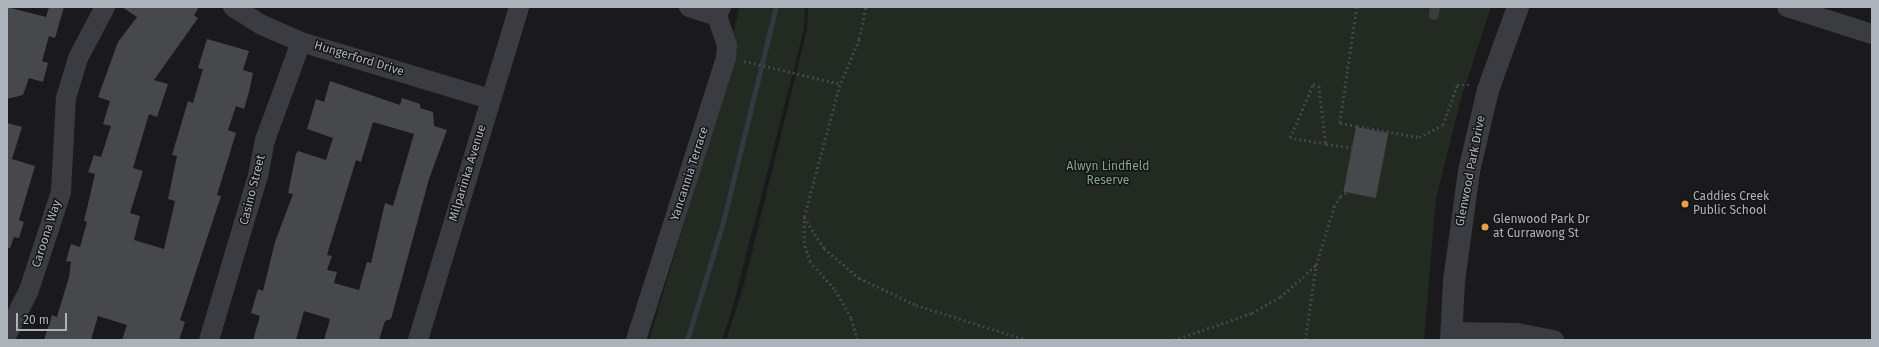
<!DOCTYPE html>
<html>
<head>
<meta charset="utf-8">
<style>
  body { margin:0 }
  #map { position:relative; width:1879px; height:347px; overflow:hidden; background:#1a1a1c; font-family:"Fira Sans",sans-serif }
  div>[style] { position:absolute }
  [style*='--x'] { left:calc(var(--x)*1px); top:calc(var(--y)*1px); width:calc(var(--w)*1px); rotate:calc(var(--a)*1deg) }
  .green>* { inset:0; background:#222a22 }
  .stream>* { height:5px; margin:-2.5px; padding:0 2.5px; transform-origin:2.5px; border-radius:2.5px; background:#303a40 }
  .building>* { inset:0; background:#47484c; transform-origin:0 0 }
  .path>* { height:2.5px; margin-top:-1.25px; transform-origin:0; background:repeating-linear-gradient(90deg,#414448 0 2px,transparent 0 5px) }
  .service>* { height:10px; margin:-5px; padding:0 5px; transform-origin:5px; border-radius:5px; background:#3b3c41 }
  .minor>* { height:20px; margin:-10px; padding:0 10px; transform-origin:10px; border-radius:10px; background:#3b3c41 }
  .tertiary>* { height:22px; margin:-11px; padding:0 11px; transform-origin:11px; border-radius:11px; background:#3b3c41 }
  .dots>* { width:11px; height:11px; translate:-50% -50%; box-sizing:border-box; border:2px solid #151517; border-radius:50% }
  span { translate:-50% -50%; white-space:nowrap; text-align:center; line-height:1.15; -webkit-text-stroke:3px #151517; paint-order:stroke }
  .street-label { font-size:12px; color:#adb3bb }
  .park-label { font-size:12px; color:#86a585 }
  .poi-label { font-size:12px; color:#adb3bb }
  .left { translate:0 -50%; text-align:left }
  .frame { position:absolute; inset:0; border:8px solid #adb3bb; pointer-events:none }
  .scale { position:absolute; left:16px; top:313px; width:51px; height:18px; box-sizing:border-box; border:2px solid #adb3bb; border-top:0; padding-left:5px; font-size:12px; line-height:14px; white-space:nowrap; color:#adb3bb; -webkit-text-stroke:3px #151517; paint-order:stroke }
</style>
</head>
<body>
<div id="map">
  <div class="green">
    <i style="clip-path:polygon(739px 7px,805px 7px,804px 29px,731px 314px,722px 340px,649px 340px,716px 117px)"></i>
    <i style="clip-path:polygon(808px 7px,1491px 7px,1461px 99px,1436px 199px,1424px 340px,726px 340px,745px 281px,807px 29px)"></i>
  </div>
  <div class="stream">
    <i style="--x:687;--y:340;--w:123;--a:-73"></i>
    <i style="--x:723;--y:222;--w:221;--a:-76.2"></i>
  </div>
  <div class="building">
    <i style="clip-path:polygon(7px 7px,46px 17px,49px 7px,64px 7px,55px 38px,49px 36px,42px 61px,48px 63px,43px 82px,29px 78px,23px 95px,7px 99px)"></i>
    <i style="clip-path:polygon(122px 7px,199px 7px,194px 15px,198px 18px,154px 80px,168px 84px,157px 117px,149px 114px,133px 168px,143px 171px,130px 213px,140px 216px,134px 240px,164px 249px,175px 201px,168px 199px,177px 156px,172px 155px,188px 101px,193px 103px,203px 69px,198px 68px,207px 39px,249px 51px,243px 70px,253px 73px,249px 92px,244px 109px,236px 106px,228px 130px,236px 133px,217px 195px,221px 196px,180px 320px,185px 322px,179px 340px,122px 340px,127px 325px,98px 316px,91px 340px,44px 340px,52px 315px,57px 317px,69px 277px,71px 262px,66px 261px,71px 244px,80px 247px,87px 222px,84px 221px,95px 174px,88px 172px,94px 155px,101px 157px,111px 126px,103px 124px,110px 101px,98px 97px,118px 42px,137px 17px)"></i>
    <i style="clip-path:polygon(evenodd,330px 81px,400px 105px,402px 98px,420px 104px,420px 108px,433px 112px,434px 126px,447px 130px,429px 179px,391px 319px,385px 321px,379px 340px,324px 340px,330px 319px,304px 311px,296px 340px,253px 340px,260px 316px,251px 313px,258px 289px,263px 291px,275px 242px,293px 194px,288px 193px,296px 154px,298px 151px,326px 160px,333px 138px,307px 129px,316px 99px,324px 102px,330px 81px,373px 122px,414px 134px,393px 206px,385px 203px,371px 263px,367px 262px,359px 290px,334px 283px,337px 272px,327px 270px,332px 256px,327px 255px,356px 160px,361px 162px,373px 122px)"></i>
    <i style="clip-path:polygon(7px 123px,22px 127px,12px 159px,35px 166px,19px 220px,24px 222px,19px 238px,14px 237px,10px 248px,7px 248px)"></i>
    <i style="left:1356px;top:127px;width:33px;height:66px;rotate:11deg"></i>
  </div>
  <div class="path">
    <i style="--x:1357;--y:7;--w:117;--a:98.3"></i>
    <i style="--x:1340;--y:123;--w:17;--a:10"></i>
    <i style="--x:744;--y:61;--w:100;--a:13.3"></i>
    <i style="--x:1357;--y:126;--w:63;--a:10.1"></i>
    <i style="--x:1419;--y:137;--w:27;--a:-27"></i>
    <i style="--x:1443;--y:125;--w:42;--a:-70.7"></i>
    <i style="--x:1457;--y:85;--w:13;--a:0"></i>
    <i style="--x:1326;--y:144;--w:36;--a:-171"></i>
    <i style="--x:1290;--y:138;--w:59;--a:-66.9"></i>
    <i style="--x:1313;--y:84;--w:6;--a:18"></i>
    <i style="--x:1319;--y:86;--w:58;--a:83.1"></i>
    <i style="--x:1326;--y:144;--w:27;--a:8"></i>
    <i style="--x:804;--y:217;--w:37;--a:57"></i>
    <i style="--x:824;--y:248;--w:46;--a:40.6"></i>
    <i style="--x:859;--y:278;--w:63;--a:25.3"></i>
    <i style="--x:916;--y:305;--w:117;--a:17.4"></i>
    <i style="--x:857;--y:340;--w:23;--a:-105"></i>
    <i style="--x:851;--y:318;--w:34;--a:-120"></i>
    <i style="--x:834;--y:289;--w:36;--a:-132"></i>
    <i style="--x:810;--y:262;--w:20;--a:-108"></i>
    <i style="--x:804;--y:243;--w:26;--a:-90"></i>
    <i style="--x:804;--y:217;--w:135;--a:-74.9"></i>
    <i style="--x:839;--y:87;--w:52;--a:-67.4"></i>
    <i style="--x:859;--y:39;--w:33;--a:-78"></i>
    <i style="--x:1174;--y:340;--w:83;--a:-19.1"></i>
    <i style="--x:1252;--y:313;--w:32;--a:-30"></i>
    <i style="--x:1280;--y:297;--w:48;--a:-41.6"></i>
    <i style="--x:1305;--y:340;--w:76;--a:-81.7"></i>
    <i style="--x:1316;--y:265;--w:61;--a:-72.8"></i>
    <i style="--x:1334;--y:207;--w:13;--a:-61"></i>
    <i style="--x:1340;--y:196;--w:9;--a:-27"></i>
  </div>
  <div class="service">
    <i style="--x:1434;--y:15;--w:8;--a:-83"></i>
  </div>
  <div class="minor">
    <i style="--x:233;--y:7;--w:34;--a:32"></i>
    <i style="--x:262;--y:25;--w:43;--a:23.6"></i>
    <i style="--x:301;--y:42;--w:197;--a:16.8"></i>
    <i style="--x:689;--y:7;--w:29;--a:18"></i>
    <i style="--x:1787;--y:7;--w:89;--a:17.6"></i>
    <i style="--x:1451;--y:332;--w:66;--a:0.9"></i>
    <i style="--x:1517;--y:333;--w:38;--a:11"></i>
    <i style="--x:7;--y:334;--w:49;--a:-63.4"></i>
    <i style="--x:29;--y:290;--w:103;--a:-71.9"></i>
    <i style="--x:61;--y:192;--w:94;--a:-87"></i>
    <i style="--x:66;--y:98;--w:42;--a:-73.3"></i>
    <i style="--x:78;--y:58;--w:58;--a:-62.1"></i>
    <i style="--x:209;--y:340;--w:171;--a:-73.4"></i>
    <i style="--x:258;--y:176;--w:37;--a:-79"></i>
    <i style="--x:265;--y:140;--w:104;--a:-69.8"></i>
    <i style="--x:418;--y:340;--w:348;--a:-73.1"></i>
    <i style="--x:636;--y:340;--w:296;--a:-72.3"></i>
    <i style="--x:726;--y:58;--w:13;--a:-86"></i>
    <i style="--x:727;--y:45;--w:31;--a:-109"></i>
    <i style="--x:717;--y:16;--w:10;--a:-66"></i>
  </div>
  <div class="tertiary">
    <i style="--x:1451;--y:340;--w:59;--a:-87.1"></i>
    <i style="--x:1454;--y:281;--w:111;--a:-82.2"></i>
    <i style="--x:1469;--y:171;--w:83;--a:-76.8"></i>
    <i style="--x:1488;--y:90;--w:88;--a:-70.1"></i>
  </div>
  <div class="dots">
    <i style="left:1685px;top:204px;background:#eb9f42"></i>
    <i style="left:1485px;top:227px;background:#eb9f42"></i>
  </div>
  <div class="street-label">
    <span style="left:359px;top:59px;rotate:17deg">Hungerford Drive</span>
    <span style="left:1471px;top:171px;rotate:-79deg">Glenwood Park Drive</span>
    <span style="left:468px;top:173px;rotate:-73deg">Milparinka Avenue</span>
    <span style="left:690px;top:174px;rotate:-72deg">Yancannia Terrace</span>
    <span style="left:253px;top:190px;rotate:-76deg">Casino Street</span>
    <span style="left:47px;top:234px;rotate:-72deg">Caroona Way</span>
  </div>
  <div class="park-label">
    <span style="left:1108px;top:174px">Alwyn Lindfield<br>Reserve</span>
  </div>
  <div class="poi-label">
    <span class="left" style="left:1693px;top:204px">Caddies Creek<br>Public School</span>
    <span class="left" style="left:1493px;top:227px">Glenwood Park Dr<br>at Currawong St</span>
  </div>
  <div class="frame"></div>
  <div class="scale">20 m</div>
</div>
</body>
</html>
